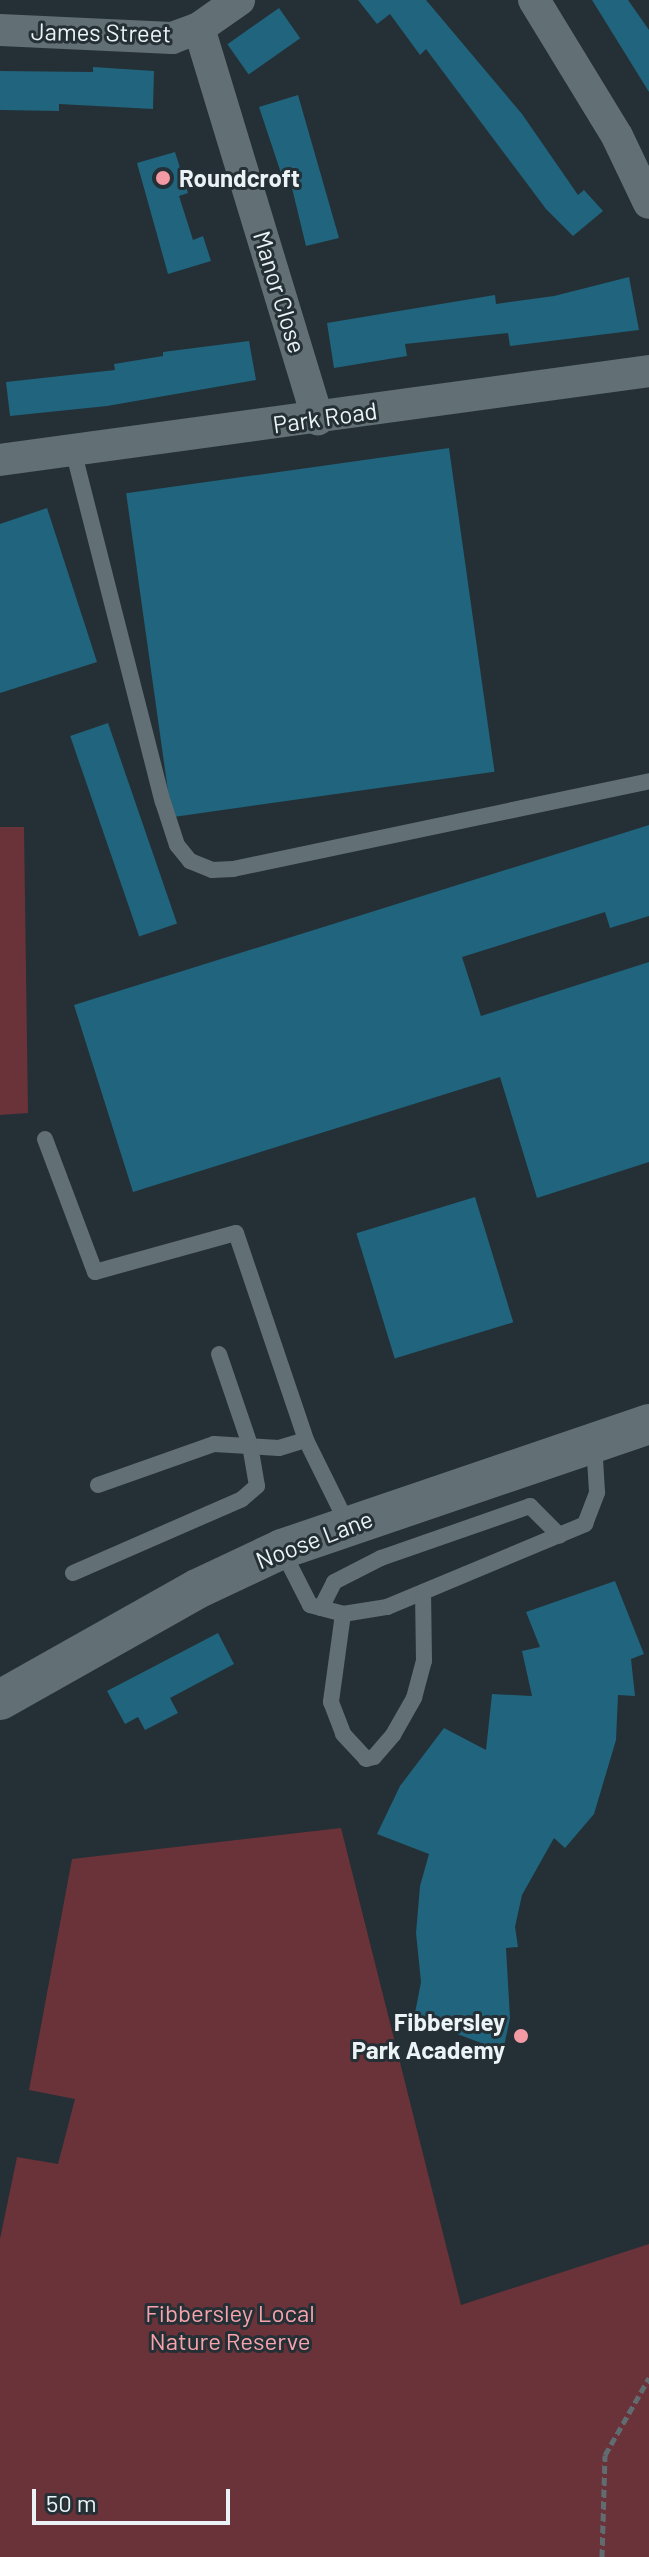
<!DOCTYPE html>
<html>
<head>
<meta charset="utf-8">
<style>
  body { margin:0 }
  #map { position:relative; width:649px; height:2557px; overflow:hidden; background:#243035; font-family:Barlow,sans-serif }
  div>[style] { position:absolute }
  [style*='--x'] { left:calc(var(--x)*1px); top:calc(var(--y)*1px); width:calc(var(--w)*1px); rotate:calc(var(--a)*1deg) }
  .green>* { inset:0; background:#6a3239 }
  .building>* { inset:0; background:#20647d; transform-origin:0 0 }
  .path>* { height:5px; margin-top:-2.5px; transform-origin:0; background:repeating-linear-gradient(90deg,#616c71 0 8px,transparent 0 12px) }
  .service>* { height:16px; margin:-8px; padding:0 8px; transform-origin:8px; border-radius:8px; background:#626f75 }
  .minor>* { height:32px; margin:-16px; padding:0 16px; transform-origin:16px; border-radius:16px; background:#626f75 }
  .tertiary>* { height:40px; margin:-20px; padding:0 20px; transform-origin:20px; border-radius:20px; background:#626f75 }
  .dots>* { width:22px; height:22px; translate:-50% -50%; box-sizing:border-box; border:4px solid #243035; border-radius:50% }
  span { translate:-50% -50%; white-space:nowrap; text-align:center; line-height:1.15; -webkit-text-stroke:6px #243035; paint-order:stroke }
  .street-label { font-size:24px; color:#ecf3f7 }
  .poi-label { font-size:24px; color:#ecf3f7; font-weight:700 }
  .left { translate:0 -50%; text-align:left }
  .right { translate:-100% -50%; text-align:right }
  .park-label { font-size:24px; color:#f8a3ac }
  .scale { position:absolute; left:32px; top:2489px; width:198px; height:36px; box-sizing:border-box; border:4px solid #ecf3f7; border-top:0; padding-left:10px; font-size:24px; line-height:28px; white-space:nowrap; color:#ecf3f7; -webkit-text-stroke:6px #243035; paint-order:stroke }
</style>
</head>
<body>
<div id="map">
  <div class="green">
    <i style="clip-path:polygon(0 827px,24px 827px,28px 1113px,0 1115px)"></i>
    <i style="clip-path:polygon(341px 1828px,461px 2305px,649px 2244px,649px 2557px,0 2557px,0 2239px,17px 2157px,58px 2164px,75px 2099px,29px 2090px,72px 1859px)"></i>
  </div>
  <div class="building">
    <i style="clip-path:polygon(358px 0,426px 0,522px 114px,578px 195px,584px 190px,603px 211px,573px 236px,546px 209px,426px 49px,420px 55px,390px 14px,377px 24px)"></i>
    <i style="clip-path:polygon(592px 0,628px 0,649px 30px,649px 92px)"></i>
    <i style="left:279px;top:8px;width:37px;height:63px;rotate:55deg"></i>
    <i style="clip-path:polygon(93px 67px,154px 71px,153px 109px,59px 104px,59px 111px,0 110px,0 71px,93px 72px)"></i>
    <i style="clip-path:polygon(298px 95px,339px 238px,306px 246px,290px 180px,284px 182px,259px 107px)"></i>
    <i style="clip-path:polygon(175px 152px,188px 193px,179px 196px,193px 240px,203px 236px,211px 261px,168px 274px,137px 163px)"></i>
    <i style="clip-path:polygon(629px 277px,639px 330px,510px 346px,508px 333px,405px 344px,407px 356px,334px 368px,327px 323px,495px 295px,496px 304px,554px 296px)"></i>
    <i style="clip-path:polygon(249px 341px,256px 380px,107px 406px,10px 416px,6px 382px,115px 370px,114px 364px,163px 356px,163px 352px)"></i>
    <i style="left:449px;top:448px;width:327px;height:326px;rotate:82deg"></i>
    <i style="clip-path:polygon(47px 508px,97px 662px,0 693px,0 524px)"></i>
    <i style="left:108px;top:723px;width:212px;height:40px;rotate:71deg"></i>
    <i style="clip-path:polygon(649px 825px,649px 916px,610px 928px,605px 912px,462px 957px,481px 1016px,649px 962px,649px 1162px,537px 1198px,500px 1077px,133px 1192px,74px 1005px)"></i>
    <i style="left:475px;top:1197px;width:131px;height:124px;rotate:73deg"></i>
    <i style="clip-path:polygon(615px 1581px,644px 1654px,631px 1659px,635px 1696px,618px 1695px,616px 1740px,594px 1814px,565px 1848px,554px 1838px,522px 1895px,515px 1927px,518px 1947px,506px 1948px,510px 2018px,503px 2051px,414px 2018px,421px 1982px,416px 1933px,420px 1886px,429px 1854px,377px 1834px,400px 1786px,444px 1728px,486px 1750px,492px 1694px,532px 1696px,522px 1651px,540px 1647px,526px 1612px)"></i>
    <i style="clip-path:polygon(218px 1633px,234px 1664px,170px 1698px,178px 1713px,145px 1730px,138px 1717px,125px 1724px,107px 1691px)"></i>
  </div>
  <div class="path">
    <i style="--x:602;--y:2557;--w:102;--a:-88.3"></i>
    <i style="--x:605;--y:2455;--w:89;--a:-60.3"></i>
  </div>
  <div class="service">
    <i style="--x:73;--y:450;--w:363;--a:75.7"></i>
    <i style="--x:163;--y:802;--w:45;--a:72"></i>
    <i style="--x:177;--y:845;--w:21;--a:51"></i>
    <i style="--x:190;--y:861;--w:24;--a:22"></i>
    <i style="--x:212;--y:870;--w:21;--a:-3"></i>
    <i style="--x:233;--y:869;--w:425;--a:-11.9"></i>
    <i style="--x:45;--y:1139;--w:142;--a:69.4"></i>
    <i style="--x:95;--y:1272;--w:146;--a:-15.5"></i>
    <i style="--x:236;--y:1233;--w:219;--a:71.3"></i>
    <i style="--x:306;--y:1440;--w:95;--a:63.7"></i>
    <i style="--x:98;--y:1485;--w:123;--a:-19.5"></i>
    <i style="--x:214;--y:1444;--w:65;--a:3.5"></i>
    <i style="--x:279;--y:1448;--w:28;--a:-17"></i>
    <i style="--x:282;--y:1550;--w:62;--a:63"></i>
    <i style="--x:310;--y:1605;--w:34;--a:15"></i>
    <i style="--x:343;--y:1614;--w:45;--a:-9"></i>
    <i style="--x:387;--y:1607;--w:215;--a:-22.7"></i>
    <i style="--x:585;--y:1524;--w:34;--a:-69"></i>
    <i style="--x:597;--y:1492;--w:49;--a:-93.5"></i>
    <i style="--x:73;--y:1573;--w:184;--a:-23.6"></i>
    <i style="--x:242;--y:1499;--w:20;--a:-41"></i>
    <i style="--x:257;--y:1486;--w:42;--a:-99.7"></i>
    <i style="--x:250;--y:1445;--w:96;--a:-108.8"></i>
    <i style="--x:321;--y:1608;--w:29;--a:-63"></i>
    <i style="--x:334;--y:1582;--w:53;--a:-27.1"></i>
    <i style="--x:381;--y:1558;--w:158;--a:-19.2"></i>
    <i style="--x:530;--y:1506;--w:42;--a:45"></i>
    <i style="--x:343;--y:1614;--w:89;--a:97.8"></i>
    <i style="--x:331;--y:1702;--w:34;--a:69"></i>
    <i style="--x:343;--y:1734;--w:34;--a:47"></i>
    <i style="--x:366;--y:1759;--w:8;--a:-14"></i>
    <i style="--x:374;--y:1757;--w:29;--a:-49"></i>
    <i style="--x:393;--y:1735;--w:43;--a:-60.4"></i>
    <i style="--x:414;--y:1698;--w:38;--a:-75"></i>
    <i style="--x:424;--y:1661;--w:69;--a:-90.8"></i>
  </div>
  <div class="minor">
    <i style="--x:534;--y:0;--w:159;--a:58.6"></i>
    <i style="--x:617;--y:136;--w:74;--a:64.5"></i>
    <i style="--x:199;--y:28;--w:409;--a:73.1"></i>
    <i style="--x:0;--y:30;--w:172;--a:2.7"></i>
    <i style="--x:172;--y:38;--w:29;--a:-20"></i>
    <i style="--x:199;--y:28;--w:49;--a:-35"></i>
    <i style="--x:0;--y:460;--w:655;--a:-7.81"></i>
  </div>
  <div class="tertiary">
    <i style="--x:0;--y:1700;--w:226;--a:-29.4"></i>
    <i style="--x:197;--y:1589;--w:94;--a:-25.2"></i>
    <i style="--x:282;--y:1549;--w:388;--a:-18.8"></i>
  </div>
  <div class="dots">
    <i style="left:163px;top:178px;background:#f49aa4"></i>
    <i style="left:521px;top:2036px;background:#f49aa4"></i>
  </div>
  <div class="street-label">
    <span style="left:101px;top:32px;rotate:1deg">James Street</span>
    <span style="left:280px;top:292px;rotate:73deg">Manor Close</span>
    <span style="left:325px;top:417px;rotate:-8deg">Park Road</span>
    <span style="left:314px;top:1539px;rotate:-21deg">Noose Lane</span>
  </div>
  <div class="poi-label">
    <span class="left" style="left:179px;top:178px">Roundcroft</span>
    <span class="right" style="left:505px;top:2036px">Fibbersley<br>Park Academy</span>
  </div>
  <div class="park-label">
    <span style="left:230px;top:2327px">Fibbersley Local<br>Nature Reserve</span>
  </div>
  <div class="scale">50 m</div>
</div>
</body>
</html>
